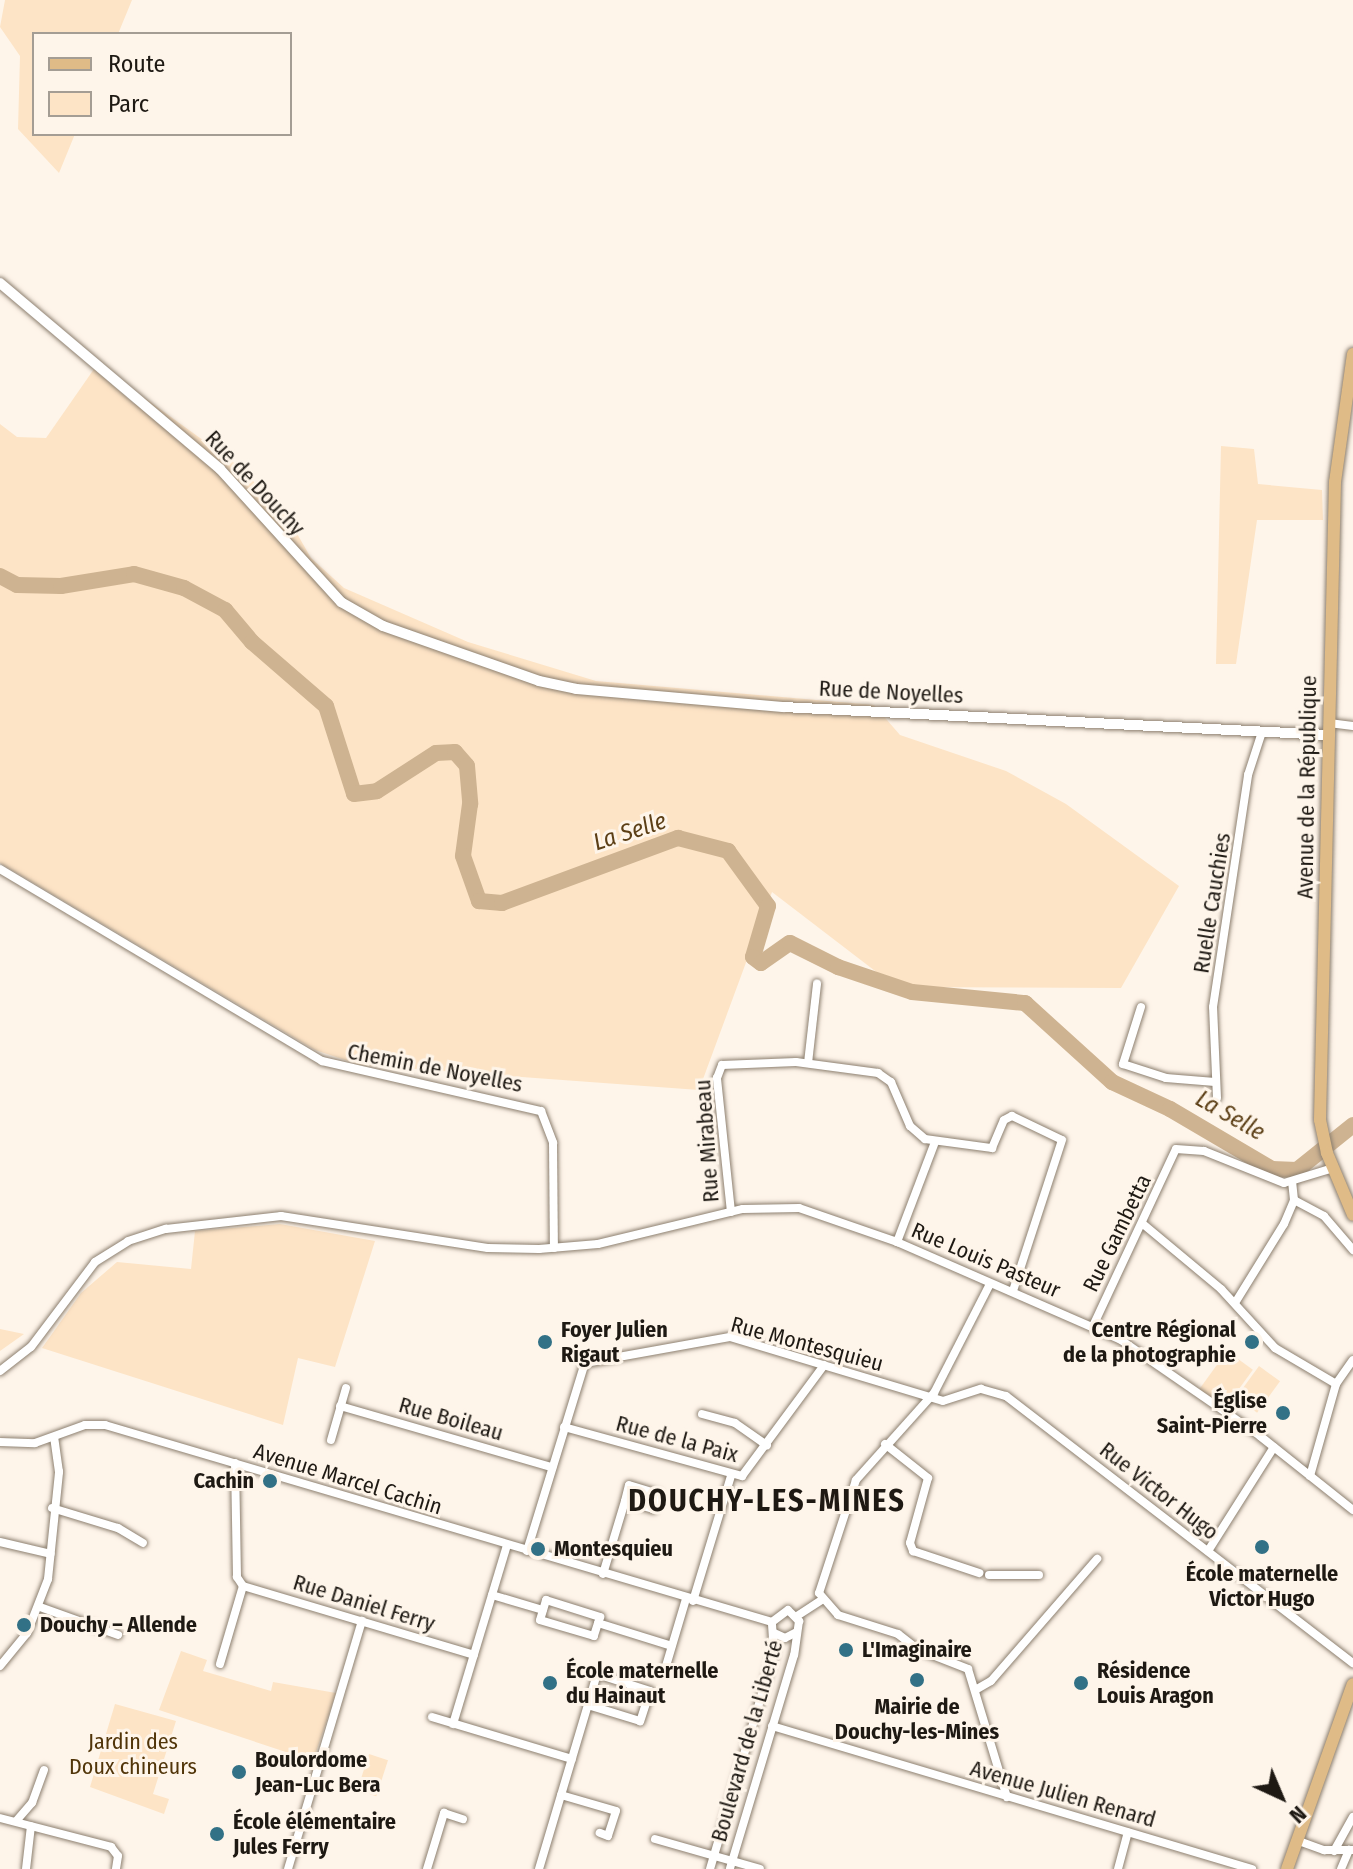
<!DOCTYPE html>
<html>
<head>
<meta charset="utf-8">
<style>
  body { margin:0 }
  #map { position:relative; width:1353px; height:1869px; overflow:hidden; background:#fef5ea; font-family:"Fira Sans Condensed",sans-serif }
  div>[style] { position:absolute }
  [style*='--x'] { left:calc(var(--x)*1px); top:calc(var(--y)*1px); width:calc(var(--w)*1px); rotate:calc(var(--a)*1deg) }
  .green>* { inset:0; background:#fde4c6; transform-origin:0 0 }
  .river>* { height:16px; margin:-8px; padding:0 8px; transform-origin:8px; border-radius:8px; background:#ceb391 }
  .roads { filter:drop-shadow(0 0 2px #8c7f6f) drop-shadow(0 0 2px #8c7f6f) }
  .minor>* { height:8px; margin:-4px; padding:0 4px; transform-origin:4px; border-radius:4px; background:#fff }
  .tertiary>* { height:10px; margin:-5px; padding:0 5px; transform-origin:5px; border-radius:5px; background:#fff }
  .primary>* { height:12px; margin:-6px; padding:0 6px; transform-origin:6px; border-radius:6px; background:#dfbb87 }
  .dots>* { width:22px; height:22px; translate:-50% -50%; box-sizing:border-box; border:4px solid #fef5ea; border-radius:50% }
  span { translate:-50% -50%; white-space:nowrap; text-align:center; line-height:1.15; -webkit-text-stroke:6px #fef5ea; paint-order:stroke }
  .street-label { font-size:22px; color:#1e1913 }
  .poi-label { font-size:22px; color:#1e1913; font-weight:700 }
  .left { translate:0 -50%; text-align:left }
  .right { translate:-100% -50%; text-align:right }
  .park-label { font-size:22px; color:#513509 }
  .water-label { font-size:24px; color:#5c3f16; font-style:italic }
  .district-label { font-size:30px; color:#1e1913; font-weight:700; letter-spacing:2px }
  .legend { position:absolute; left:32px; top:32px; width:260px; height:104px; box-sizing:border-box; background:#fef5ea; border:2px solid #a49d94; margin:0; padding:10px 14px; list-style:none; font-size:24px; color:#1e1913 }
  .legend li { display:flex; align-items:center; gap:16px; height:40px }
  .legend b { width:40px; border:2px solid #a49d94 }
  .north { position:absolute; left:1241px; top:1757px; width:80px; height:80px; -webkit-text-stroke:6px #fef5ea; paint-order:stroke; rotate:136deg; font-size:22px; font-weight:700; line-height:32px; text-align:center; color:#1e1913 }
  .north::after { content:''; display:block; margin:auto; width:28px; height:36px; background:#1e1913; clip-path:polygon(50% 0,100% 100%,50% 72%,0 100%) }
</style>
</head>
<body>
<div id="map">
  <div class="green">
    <i style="clip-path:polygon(5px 0,132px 0,118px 34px,34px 34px,34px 134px,75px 134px,59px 173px,18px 129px,20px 56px,0 27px)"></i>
    <i style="clip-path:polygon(94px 369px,134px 404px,142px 396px,240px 467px,288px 518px,311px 558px,344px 588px,468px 642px,596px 681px,874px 705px,900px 735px,1006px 771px,1066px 804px,1179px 886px,1121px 988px,896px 987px,772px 892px,699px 1090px,360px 1065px,315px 1050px,0 863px,0 424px,17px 437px,46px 438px)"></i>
    <i style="clip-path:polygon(1221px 446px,1254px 449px,1258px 484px,1322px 490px,1323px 520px,1257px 520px,1236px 664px,1216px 664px)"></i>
    <i style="clip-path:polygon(280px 1224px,375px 1241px,335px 1367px,298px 1358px,283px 1425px,42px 1348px,81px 1293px,117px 1262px,191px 1269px,195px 1231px)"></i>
    <i style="clip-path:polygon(0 1329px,24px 1334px,0 1351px)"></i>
    <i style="left:1227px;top:1351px;width:32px;height:49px;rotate:36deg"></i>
    <i style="left:1259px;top:1366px;width:26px;height:39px;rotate:36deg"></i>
    <i style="clip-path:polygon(181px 1651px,207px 1660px,203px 1671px,271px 1691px,273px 1682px,336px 1693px,313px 1761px,159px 1710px)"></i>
    <i style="clip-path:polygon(115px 1704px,176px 1721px,153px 1794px,169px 1799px,164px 1814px,90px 1787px)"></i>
    <i style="left:369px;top:1754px;width:20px;height:38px;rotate:18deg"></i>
  </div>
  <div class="river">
    <i style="--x:0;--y:576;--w:19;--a:28"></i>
    <i style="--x:17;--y:585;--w:44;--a:1.3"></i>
    <i style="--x:61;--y:586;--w:74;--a:-9.3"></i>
    <i style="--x:134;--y:574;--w:52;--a:15.6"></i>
    <i style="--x:184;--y:588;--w:47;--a:28.2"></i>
    <i style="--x:225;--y:610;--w:42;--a:49.8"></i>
    <i style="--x:252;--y:642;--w:98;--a:40.9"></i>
    <i style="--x:326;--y:706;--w:92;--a:72.3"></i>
    <i style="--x:354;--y:794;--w:23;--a:-7"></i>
    <i style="--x:377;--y:791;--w:70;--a:-32.8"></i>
    <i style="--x:436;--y:753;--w:19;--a:-3"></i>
    <i style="--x:455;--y:752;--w:18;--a:49"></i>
    <i style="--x:467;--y:766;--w:38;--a:85"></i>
    <i style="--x:470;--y:804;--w:52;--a:97.7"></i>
    <i style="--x:463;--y:856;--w:48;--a:70.4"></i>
    <i style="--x:479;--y:901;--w:23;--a:5"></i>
    <i style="--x:502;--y:903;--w:188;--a:-20.3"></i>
    <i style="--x:678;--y:838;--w:52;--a:14.6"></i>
    <i style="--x:728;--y:851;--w:68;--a:54"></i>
    <i style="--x:768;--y:906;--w:53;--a:106.4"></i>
    <i style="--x:753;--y:957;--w:10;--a:37"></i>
    <i style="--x:761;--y:963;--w:35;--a:-35"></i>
    <i style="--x:790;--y:943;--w:54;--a:26.6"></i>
    <i style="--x:838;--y:967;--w:78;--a:18.7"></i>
    <i style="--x:912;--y:992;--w:114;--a:5.6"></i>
    <i style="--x:1025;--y:1003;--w:118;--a:42.2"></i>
    <i style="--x:1112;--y:1082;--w:64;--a:25"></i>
    <i style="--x:1170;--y:1109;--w:118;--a:30.5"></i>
    <i style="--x:1272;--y:1169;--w:25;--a:2"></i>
    <i style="--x:1297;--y:1170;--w:72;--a:-38.8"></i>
  </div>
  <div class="roads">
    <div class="minor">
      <i style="--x:1329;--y:723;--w:24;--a:7"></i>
      <i style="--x:0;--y:869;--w:375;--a:30.8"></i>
      <i style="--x:322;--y:1061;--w:225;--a:12.9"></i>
      <i style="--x:541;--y:1111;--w:34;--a:69"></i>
      <i style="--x:553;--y:1143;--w:105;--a:89.5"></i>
      <i style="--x:1141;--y:1007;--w:60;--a:107.5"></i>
      <i style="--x:1123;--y:1064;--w:45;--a:18"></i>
      <i style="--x:1166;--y:1078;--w:49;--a:4.7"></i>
      <i style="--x:808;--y:1063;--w:80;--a:-83.5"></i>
      <i style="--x:1217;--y:1098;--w:91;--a:-92.5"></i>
      <i style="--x:1213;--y:1007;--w:235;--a:-81.4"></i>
      <i style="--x:1248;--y:775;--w:45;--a:-72"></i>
      <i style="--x:1294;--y:1200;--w:34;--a:28"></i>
      <i style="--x:1324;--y:1216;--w:45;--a:49.5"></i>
      <i style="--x:731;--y:1212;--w:135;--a:-96"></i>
      <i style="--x:717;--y:1078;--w:14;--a:-69"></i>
      <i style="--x:722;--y:1065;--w:74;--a:-2.3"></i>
      <i style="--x:796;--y:1062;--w:83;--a:7.6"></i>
      <i style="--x:878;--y:1073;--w:16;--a:35"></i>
      <i style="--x:891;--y:1082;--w:48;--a:66.6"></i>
      <i style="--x:910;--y:1126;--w:20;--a:41"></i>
      <i style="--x:925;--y:1139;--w:68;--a:7.7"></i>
      <i style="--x:992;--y:1148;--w:30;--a:-67"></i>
      <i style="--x:1004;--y:1120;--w:9;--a:-27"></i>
      <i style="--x:1012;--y:1116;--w:55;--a:25.6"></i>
      <i style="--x:1062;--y:1140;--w:159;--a:108"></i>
      <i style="--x:1143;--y:1224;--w:102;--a:39.8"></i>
      <i style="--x:1221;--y:1289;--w:80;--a:47.5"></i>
      <i style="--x:1275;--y:1348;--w:71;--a:30.5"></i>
      <i style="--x:897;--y:1242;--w:107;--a:-69.2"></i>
      <i style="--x:990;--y:1284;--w:123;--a:117.2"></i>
      <i style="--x:934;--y:1393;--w:117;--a:131.9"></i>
      <i style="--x:856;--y:1480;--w:119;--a:108.1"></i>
      <i style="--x:819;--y:1593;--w:29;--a:49"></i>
      <i style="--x:838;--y:1615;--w:63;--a:17.6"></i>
      <i style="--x:898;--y:1634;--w:24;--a:38"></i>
      <i style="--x:917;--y:1649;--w:55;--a:21.4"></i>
      <i style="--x:968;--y:1669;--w:134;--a:73.1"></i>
      <i style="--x:1235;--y:1303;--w:93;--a:-58.2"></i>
      <i style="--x:1284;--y:1224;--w:26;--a:-67"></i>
      <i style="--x:1294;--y:1200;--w:18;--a:-96"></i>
      <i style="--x:1093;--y:1326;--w:195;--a:-64.9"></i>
      <i style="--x:1176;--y:1149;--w:28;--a:4"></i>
      <i style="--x:1204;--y:1151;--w:86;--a:21.8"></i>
      <i style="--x:1284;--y:1183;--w:51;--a:-17"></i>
      <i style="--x:0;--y:1371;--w:39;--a:-38"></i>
      <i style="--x:31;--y:1347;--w:106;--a:-53"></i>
      <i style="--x:95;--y:1262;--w:39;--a:-32"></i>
      <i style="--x:128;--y:1241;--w:40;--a:-18"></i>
      <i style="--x:166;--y:1229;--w:116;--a:-6.4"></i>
      <i style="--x:281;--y:1216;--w:209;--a:8.8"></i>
      <i style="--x:488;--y:1248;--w:51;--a:1.1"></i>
      <i style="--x:539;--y:1249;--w:59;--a:-4.8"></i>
      <i style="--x:598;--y:1244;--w:149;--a:-13.6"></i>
      <i style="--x:743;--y:1209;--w:56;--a:-1"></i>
      <i style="--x:799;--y:1208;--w:104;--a:19.1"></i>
      <i style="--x:897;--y:1242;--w:244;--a:23.6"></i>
      <i style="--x:1121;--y:1340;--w:169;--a:34.6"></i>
      <i style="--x:1260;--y:1436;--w:119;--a:38.5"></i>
      <i style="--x:340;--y:1406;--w:221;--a:16.1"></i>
      <i style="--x:702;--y:1414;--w:34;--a:15"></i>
      <i style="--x:735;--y:1423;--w:39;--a:35"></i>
      <i style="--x:564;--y:1427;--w:185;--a:15.4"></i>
      <i style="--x:742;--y:1476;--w:138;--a:-53.5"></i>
      <i style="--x:331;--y:1440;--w:54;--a:-73.9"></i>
      <i style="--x:0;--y:1442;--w:35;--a:2"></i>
      <i style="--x:35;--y:1443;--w:53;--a:-19.8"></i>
      <i style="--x:85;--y:1425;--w:20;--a:0"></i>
      <i style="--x:105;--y:1425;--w:695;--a:16.45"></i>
      <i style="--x:885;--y:1444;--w:55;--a:38.3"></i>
      <i style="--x:928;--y:1478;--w:67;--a:105.5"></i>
      <i style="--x:910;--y:1543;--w:9;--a:69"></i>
      <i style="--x:913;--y:1551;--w:70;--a:18.4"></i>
      <i style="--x:1310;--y:1476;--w:96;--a:-74.2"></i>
      <i style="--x:1336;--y:1384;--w:29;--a:-55"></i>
      <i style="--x:52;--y:1508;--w:69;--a:16.9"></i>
      <i style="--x:118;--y:1528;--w:29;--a:31"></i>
      <i style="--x:0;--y:1542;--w:52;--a:13.2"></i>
      <i style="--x:527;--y:1551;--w:197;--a:-72.9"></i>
      <i style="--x:585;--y:1363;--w:147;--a:-10.2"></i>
      <i style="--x:730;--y:1337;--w:222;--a:16.7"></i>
      <i style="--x:943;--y:1401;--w:40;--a:-18"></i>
      <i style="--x:981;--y:1389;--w:26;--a:16"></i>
      <i style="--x:1006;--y:1396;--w:438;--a:37.6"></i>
      <i style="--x:1208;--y:1551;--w:123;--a:-57.6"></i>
      <i style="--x:603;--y:1574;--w:76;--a:-73.2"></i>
      <i style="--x:625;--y:1501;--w:16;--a:-76"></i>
      <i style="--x:629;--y:1485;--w:30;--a:17"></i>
      <i style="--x:658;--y:1494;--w:16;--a:108"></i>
      <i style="--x:653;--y:1509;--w:29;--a:-164"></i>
      <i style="--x:989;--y:1575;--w:50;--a:0"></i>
      <i style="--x:243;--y:1586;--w:241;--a:16.6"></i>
      <i style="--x:492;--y:1595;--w:53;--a:16.4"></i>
      <i style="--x:546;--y:1600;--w:57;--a:17.5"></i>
      <i style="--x:600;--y:1617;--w:20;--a:108"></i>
      <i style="--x:594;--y:1636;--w:56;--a:-163.5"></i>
      <i style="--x:540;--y:1620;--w:21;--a:-73"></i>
      <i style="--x:693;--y:1601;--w:131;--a:-73.1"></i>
      <i style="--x:40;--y:1607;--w:83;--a:19.7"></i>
      <i style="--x:797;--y:1616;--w:30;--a:-33"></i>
      <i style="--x:598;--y:1623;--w:77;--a:17.3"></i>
      <i style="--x:774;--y:1633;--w:12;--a:24"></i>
      <i style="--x:785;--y:1638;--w:13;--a:-27"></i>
      <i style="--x:220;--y:1664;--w:81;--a:-73.6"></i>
      <i style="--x:243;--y:1586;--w:11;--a:-124"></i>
      <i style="--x:237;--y:1577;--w:114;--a:-91"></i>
      <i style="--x:0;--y:1666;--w:43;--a:-50.7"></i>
      <i style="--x:27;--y:1633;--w:58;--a:-68.7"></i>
      <i style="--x:48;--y:1579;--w:108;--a:-84.1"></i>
      <i style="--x:59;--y:1472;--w:34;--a:-98"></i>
      <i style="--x:666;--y:1666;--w:70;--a:-73.4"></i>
      <i style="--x:977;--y:1689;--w:16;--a:-30"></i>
      <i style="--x:991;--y:1681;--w:162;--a:-49"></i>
      <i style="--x:432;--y:1717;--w:146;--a:16.7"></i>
      <i style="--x:453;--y:1724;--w:187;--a:-73.2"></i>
      <i style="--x:772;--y:1726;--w:501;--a:16.59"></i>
      <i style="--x:561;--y:1795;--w:57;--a:16.2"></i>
      <i style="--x:616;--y:1811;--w:26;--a:108"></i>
      <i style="--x:608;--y:1836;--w:9;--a:-159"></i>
      <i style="--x:0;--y:1818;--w:115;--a:14.6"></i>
      <i style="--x:111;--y:1847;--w:11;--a:52"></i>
      <i style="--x:118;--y:1856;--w:13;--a:99"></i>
      <i style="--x:17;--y:1820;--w:23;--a:-49"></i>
      <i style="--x:32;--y:1803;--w:35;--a:-70"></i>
      <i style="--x:655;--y:1839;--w:109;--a:15.9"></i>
      <i style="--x:1296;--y:1840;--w:30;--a:20"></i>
      <i style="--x:1324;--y:1850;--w:29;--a:0"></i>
      <i style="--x:1334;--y:1851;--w:39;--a:-61"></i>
      <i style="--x:26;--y:1869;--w:43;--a:-83.4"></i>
      <i style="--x:288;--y:1869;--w:259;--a:-73.4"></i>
      <i style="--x:427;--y:1869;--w:59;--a:-73.1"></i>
      <i style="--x:444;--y:1813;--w:20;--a:18"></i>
      <i style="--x:539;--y:1869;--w:171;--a:-73.4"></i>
      <i style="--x:588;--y:1705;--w:32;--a:-74"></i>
      <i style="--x:597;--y:1674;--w:56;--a:17.8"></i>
      <i style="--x:650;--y:1691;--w:32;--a:108"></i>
      <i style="--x:640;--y:1721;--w:54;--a:-162.9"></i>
      <i style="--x:710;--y:1869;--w:225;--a:-73.5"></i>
      <i style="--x:774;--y:1653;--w:31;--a:-94"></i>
      <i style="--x:772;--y:1622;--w:20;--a:-37"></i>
      <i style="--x:788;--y:1610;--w:16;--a:45"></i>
      <i style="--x:799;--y:1621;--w:34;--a:98"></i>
      <i style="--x:794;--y:1655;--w:223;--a:106.7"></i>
      <i style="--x:1118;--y:1869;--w:38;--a:-75"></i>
      <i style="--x:1341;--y:1869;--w:21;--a:-67"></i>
    </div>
    <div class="tertiary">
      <i style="--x:0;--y:283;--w:288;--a:40.2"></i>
      <i style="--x:220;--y:469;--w:180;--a:47.7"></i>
      <i style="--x:341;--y:602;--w:48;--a:29.7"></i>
      <i style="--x:383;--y:626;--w:165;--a:19.4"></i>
      <i style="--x:539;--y:681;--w:38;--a:12"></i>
      <i style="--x:576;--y:689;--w:208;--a:5"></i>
      <i style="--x:783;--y:707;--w:547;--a:2.94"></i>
    </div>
    <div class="primary">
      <i style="--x:1353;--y:354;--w:129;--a:98"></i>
      <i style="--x:1335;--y:482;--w:638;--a:91.35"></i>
      <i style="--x:1320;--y:1120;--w:34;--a:78"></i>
      <i style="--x:1327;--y:1153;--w:67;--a:67.2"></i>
      <i style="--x:1287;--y:1869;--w:196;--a:-70.4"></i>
    </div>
  </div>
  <div class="dots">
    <i style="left:545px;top:1342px;background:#327186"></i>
    <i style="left:1252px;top:1342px;background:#327186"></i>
    <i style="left:1283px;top:1413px;background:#327186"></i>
    <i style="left:270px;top:1481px;background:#327186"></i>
    <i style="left:1262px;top:1547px;background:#327186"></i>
    <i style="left:538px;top:1549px;background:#327186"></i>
    <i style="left:24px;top:1625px;background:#327186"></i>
    <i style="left:846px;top:1650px;background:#327186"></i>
    <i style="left:917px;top:1680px;background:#327186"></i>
    <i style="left:550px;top:1683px;background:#327186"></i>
    <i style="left:1081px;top:1683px;background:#327186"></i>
    <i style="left:239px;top:1772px;background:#327186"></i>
    <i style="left:217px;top:1834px;background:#327186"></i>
  </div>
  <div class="street-label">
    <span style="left:255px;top:483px;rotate:47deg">Rue de Douchy</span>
    <span style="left:891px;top:692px;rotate:3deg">Rue de Noyelles</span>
    <span style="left:1307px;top:787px;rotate:-89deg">Avenue de la République</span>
    <span style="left:1212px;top:903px;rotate:-81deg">Ruelle Cauchies</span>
    <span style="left:435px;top:1068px;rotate:11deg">Chemin de Noyelles</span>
    <span style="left:707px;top:1141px;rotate:-94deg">Rue Mirabeau</span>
    <span style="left:1117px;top:1233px;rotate:-64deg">Rue Gambetta</span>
    <span style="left:986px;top:1260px;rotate:23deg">Rue Louis Pasteur</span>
    <span style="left:807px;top:1344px;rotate:15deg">Rue Montesquieu</span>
    <span style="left:451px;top:1419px;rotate:16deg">Rue Boileau</span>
    <span style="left:677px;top:1439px;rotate:15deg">Rue de la Paix</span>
    <span style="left:348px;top:1479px;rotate:17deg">Avenue Marcel Cachin</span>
    <span style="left:1159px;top:1491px;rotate:38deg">Rue Victor Hugo</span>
    <span style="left:364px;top:1603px;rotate:17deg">Rue Daniel Ferry</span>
    <span style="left:747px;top:1741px;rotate:-74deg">Boulevard de la Liberté</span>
    <span style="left:1063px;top:1794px;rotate:16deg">Avenue Julien Renard</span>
  </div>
  <div class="poi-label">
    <span class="left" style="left:561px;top:1342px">Foyer Julien<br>Rigaut</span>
    <span class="right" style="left:1236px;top:1342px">Centre Régional<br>de la photographie</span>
    <span class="right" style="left:1267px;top:1413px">Église<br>Saint-Pierre</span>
    <span class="right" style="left:254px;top:1481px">Cachin</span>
    <span class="left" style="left:554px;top:1549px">Montesquieu</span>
    <span style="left:1262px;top:1586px">École maternelle<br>Victor Hugo</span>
    <span class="left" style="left:40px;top:1625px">Douchy – Allende</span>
    <span class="left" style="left:862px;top:1650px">L'Imaginaire</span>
    <span class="left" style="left:566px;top:1683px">École maternelle<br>du Hainaut</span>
    <span class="left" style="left:1097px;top:1683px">Résidence<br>Louis Aragon</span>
    <span style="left:917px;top:1719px">Mairie de<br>Douchy-les-Mines</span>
    <span class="left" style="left:255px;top:1772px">Boulordome<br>Jean-Luc Bera</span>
    <span class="left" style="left:233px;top:1834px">École élémentaire<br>Jules Ferry</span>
  </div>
  <div class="park-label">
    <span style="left:133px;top:1754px">Jardin des<br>Doux chineurs</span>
  </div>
  <div class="water-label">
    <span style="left:630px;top:832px;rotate:-18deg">La Selle</span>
    <span style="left:1230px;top:1116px;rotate:30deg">La Selle</span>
  </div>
  <div class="district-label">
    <span style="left:767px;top:1501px">DOUCHY-LES-MINES</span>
  </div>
  <ul class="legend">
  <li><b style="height:10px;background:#dfbb87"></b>Route</li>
  <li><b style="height:22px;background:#fde4c6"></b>Parc</li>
  </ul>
  <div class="north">N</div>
</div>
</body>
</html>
